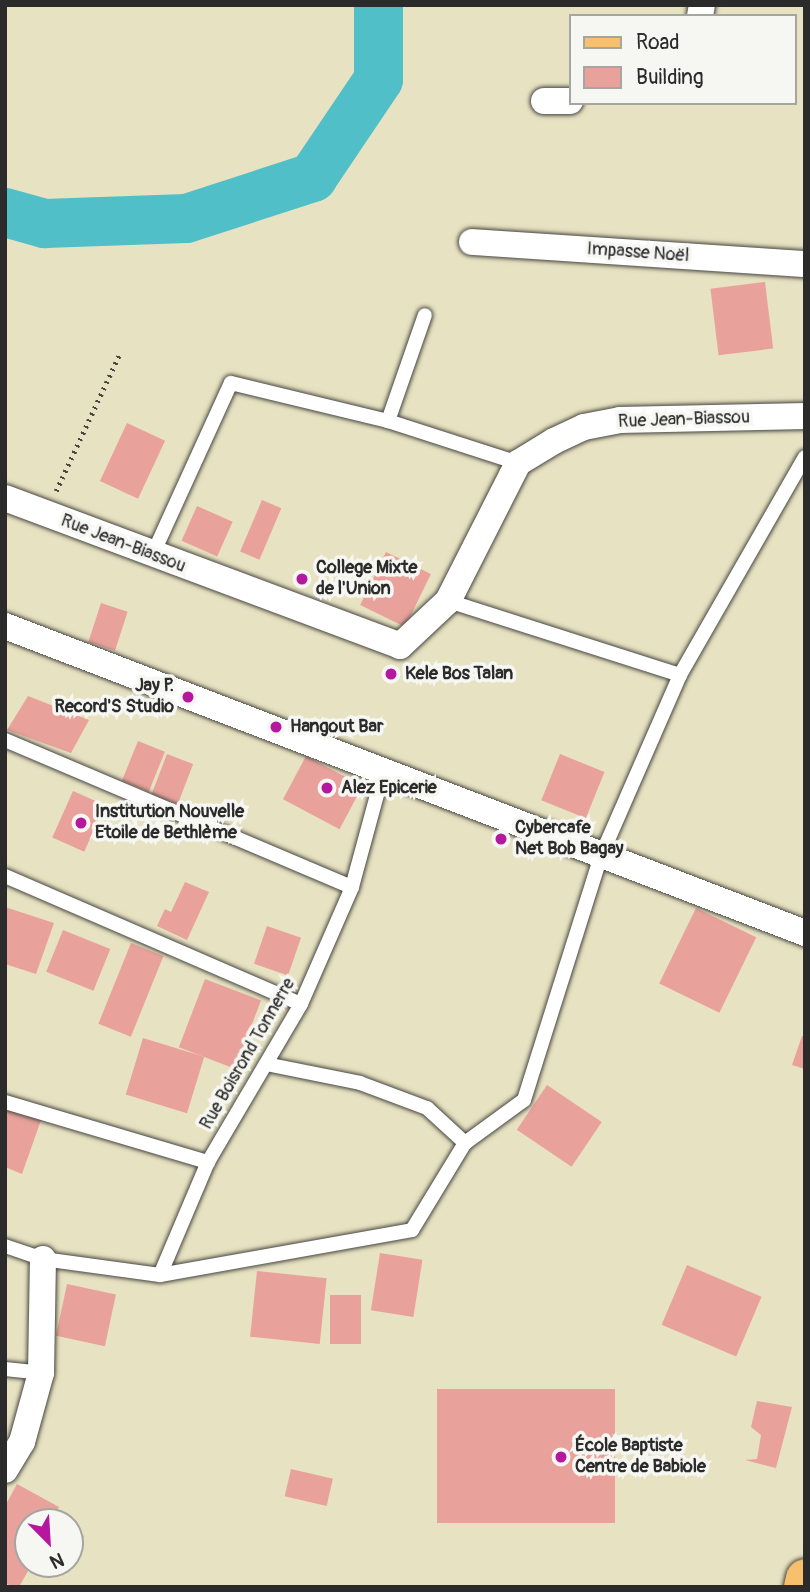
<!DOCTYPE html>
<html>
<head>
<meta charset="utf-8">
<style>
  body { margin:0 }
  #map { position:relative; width:810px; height:1592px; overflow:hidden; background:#e7e2c1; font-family:Pangolin,sans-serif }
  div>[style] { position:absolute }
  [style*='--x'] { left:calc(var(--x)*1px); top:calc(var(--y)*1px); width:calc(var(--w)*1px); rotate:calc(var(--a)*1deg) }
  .river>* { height:49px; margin:-24.5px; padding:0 24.5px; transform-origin:24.5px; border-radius:24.5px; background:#51bfc7 }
  .building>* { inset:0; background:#e9a29b; transform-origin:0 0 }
  .path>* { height:4.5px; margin-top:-2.25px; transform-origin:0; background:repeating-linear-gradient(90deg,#474642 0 2px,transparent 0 7px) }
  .roads { filter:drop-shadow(0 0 2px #474642) drop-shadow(0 0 2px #474642) }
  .service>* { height:14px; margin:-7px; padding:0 7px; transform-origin:7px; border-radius:7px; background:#fff }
  .minor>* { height:26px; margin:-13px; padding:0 13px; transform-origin:13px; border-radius:13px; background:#fff }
  .primary>* { height:38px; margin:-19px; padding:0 19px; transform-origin:19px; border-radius:19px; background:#f7c06c }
  .dots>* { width:19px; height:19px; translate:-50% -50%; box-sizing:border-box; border:4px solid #f6f6f2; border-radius:50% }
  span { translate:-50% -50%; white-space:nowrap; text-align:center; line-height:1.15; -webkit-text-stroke:7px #f6f6f2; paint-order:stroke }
  .street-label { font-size:18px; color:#2b2b2b }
  .poi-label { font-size:18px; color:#2b2b2b; font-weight:700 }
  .left { translate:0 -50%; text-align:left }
  .right { translate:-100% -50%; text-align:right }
  .frame { position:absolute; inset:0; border:7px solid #2b2b2b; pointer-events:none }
  .legend { position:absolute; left:569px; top:14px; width:228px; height:91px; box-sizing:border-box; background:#f6f6f2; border:2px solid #a5a5a2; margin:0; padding:9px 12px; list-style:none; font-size:21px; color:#2b2b2b }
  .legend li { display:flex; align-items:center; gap:14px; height:35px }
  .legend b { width:35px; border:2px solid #a5a5a2 }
  .north { position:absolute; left:14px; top:1508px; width:70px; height:70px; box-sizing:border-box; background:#f6f6f2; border:2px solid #a5a5a2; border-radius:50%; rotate:156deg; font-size:19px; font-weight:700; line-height:28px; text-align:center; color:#2b2b2b }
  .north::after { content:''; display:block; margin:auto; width:24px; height:32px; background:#b5179e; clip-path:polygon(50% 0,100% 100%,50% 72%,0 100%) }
</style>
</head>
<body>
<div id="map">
  <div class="river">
    <i style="--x:5;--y:212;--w:41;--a:15.8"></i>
    <i style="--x:44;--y:223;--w:142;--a:-2"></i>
    <i style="--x:186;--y:218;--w:133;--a:-18"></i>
    <i style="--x:312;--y:177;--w:118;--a:-56"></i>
    <i style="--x:378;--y:79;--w:74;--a:-90"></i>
  </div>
  <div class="building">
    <i style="left:765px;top:282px;width:67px;height:55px;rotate:83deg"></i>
    <i style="left:127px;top:423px;width:42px;height:64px;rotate:25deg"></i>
    <i style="left:262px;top:500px;width:21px;height:56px;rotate:23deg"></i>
    <i style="left:197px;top:506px;width:39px;height:38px;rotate:24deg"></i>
    <i style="left:386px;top:552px;width:50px;height:59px;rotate:26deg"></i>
    <i style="left:101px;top:603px;width:28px;height:41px;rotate:18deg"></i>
    <i style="clip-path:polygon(28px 696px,89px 720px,71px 753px,7px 730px)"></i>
    <i style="left:138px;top:741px;width:29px;height:43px;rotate:22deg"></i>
    <i style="left:167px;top:754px;width:28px;height:43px;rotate:21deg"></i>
    <i style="left:560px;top:754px;width:48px;height:50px;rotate:22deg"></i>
    <i style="left:306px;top:756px;width:64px;height:49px;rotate:28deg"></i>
    <i style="left:73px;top:791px;width:35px;height:51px;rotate:24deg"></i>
    <i style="clip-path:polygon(185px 882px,209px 892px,187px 940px,157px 926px,165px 909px,171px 912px)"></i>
    <i style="clip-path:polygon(5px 907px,54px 923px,36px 974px,5px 964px)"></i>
    <i style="left:696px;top:908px;width:67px;height:84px;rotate:26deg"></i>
    <i style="left:267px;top:926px;width:36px;height:40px;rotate:19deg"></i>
    <i style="left:63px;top:930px;width:51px;height:45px;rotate:22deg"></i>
    <i style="left:131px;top:943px;width:35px;height:87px;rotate:22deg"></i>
    <i style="left:205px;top:979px;width:60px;height:73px;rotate:21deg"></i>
    <i style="clip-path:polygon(802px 1036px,805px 1037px,805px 1069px,792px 1065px)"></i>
    <i style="left:143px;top:1038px;width:64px;height:59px;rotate:17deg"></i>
    <i style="left:547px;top:1085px;width:66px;height:54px;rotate:34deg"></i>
    <i style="clip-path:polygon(5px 1105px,41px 1120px,22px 1174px,5px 1167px)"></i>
    <i style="left:380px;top:1253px;width:43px;height:58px;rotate:9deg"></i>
    <i style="left:687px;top:1265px;width:81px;height:65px;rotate:23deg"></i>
    <i style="left:257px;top:1271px;width:70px;height:66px;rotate:6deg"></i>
    <i style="left:67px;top:1284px;width:50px;height:53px;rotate:12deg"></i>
    <i style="left:330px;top:1295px;width:31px;height:49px"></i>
    <i style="left:437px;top:1389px;width:178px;height:134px"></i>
    <i style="clip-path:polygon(757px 1401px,792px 1407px,776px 1468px,745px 1460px,757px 1459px,761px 1435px,751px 1427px)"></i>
    <i style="left:291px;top:1469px;width:43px;height:28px;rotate:13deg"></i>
    <i style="clip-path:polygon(17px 1484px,59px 1507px,52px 1520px,57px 1522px,28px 1522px,28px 1564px,32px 1564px,19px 1587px,13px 1587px,5px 1583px,5px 1506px)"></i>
    <i style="clip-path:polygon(70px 1529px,84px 1536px,70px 1562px)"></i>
  </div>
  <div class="path">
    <i style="--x:56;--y:491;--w:150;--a:-65.1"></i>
  </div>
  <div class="roads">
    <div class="service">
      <i style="--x:388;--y:421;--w:112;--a:-70.8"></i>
      <i style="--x:152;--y:556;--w:190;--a:-65.5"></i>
      <i style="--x:231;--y:383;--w:162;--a:13.6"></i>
      <i style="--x:388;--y:421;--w:137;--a:17.9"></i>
      <i style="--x:680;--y:675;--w:251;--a:-60.2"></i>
      <i style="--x:5;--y:740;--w:377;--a:23"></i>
      <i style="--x:5;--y:876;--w:322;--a:23.4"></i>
      <i style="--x:266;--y:1064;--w:96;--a:11.4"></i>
      <i style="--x:360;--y:1083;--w:72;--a:20.5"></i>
      <i style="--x:427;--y:1108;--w:52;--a:42.6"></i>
      <i style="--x:5;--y:1102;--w:212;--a:16.5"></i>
      <i style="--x:5;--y:1246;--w:40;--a:18.9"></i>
      <i style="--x:43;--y:1259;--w:118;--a:7.8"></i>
      <i style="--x:160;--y:1275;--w:256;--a:-10.1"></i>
      <i style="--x:412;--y:1230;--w:102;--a:-58.7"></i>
      <i style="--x:465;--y:1143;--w:73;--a:-36.1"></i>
      <i style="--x:524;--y:1100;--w:256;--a:-72.5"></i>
      <i style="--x:601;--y:856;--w:197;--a:-66.4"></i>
      <i style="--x:680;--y:675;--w:244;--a:-162.3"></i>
      <i style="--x:160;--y:1275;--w:123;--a:-67"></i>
      <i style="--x:208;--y:1162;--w:183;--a:-59.5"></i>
      <i style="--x:301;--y:1004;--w:128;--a:-66.4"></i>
      <i style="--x:352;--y:887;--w:122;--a:-74.8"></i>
      <i style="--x:5;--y:1369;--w:36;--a:6"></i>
    </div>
    <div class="minor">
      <i style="--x:700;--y:16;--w:11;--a:-80"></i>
      <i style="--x:544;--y:101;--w:26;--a:0"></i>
      <i style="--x:472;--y:242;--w:334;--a:3.8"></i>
      <i style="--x:5;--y:498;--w:422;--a:20.5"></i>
      <i style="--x:400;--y:646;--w:66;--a:-43.2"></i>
      <i style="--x:448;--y:601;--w:155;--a:-63.1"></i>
      <i style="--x:518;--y:463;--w:42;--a:-31.4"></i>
      <i style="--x:554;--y:441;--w:33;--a:-25"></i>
      <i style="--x:584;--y:427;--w:37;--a:-11"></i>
      <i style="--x:620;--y:420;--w:185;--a:-1.2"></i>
      <i style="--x:5;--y:626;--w:857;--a:20.99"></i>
      <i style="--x:5;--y:1470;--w:33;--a:-59"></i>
      <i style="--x:22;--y:1442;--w:72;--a:-74.6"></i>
      <i style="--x:41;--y:1373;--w:114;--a:-89"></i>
    </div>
    <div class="primary">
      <i style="--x:803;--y:1587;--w:9;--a:-77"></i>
    </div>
  </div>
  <div class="dots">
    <i style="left:302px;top:579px;background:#b5179e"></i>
    <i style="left:391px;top:674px;background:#b5179e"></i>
    <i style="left:188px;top:697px;background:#b5179e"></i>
    <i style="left:276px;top:727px;background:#b5179e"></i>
    <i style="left:327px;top:788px;background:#b5179e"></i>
    <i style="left:81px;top:823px;background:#b5179e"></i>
    <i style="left:501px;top:839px;background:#b5179e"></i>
    <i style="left:561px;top:1457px;background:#b5179e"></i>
  </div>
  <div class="street-label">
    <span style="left:638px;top:253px;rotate:4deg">Impasse Noël</span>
    <span style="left:684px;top:420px;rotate:-2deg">Rue Jean-Biassou</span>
    <span style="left:123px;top:544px;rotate:21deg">Rue Jean-Biassou</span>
    <span style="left:248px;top:1054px;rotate:-60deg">Rue Boisrond Tonnerre</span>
  </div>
  <div class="poi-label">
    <span class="left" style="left:316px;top:579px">College Mixte<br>de l'Union</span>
    <span class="left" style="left:405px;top:674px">Kele Bos Talan</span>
    <span class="right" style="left:174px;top:697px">Jay P.<br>Record'S Studio</span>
    <span class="left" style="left:290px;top:727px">Hangout Bar</span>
    <span class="left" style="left:341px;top:788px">Alez Epicerie</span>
    <span class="left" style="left:95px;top:823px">Institution Nouvelle<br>Etoile de Bethlème</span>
    <span class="left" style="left:515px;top:839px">Cybercafe<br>Net Bob Bagay</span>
    <span class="left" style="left:575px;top:1457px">École Baptiste<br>Centre de Babiole</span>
  </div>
  <div class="frame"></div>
  <ul class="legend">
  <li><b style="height:9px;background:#f7c06c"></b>Road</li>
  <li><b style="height:19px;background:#e9a29b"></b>Building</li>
  </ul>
  <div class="north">N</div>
</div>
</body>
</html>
